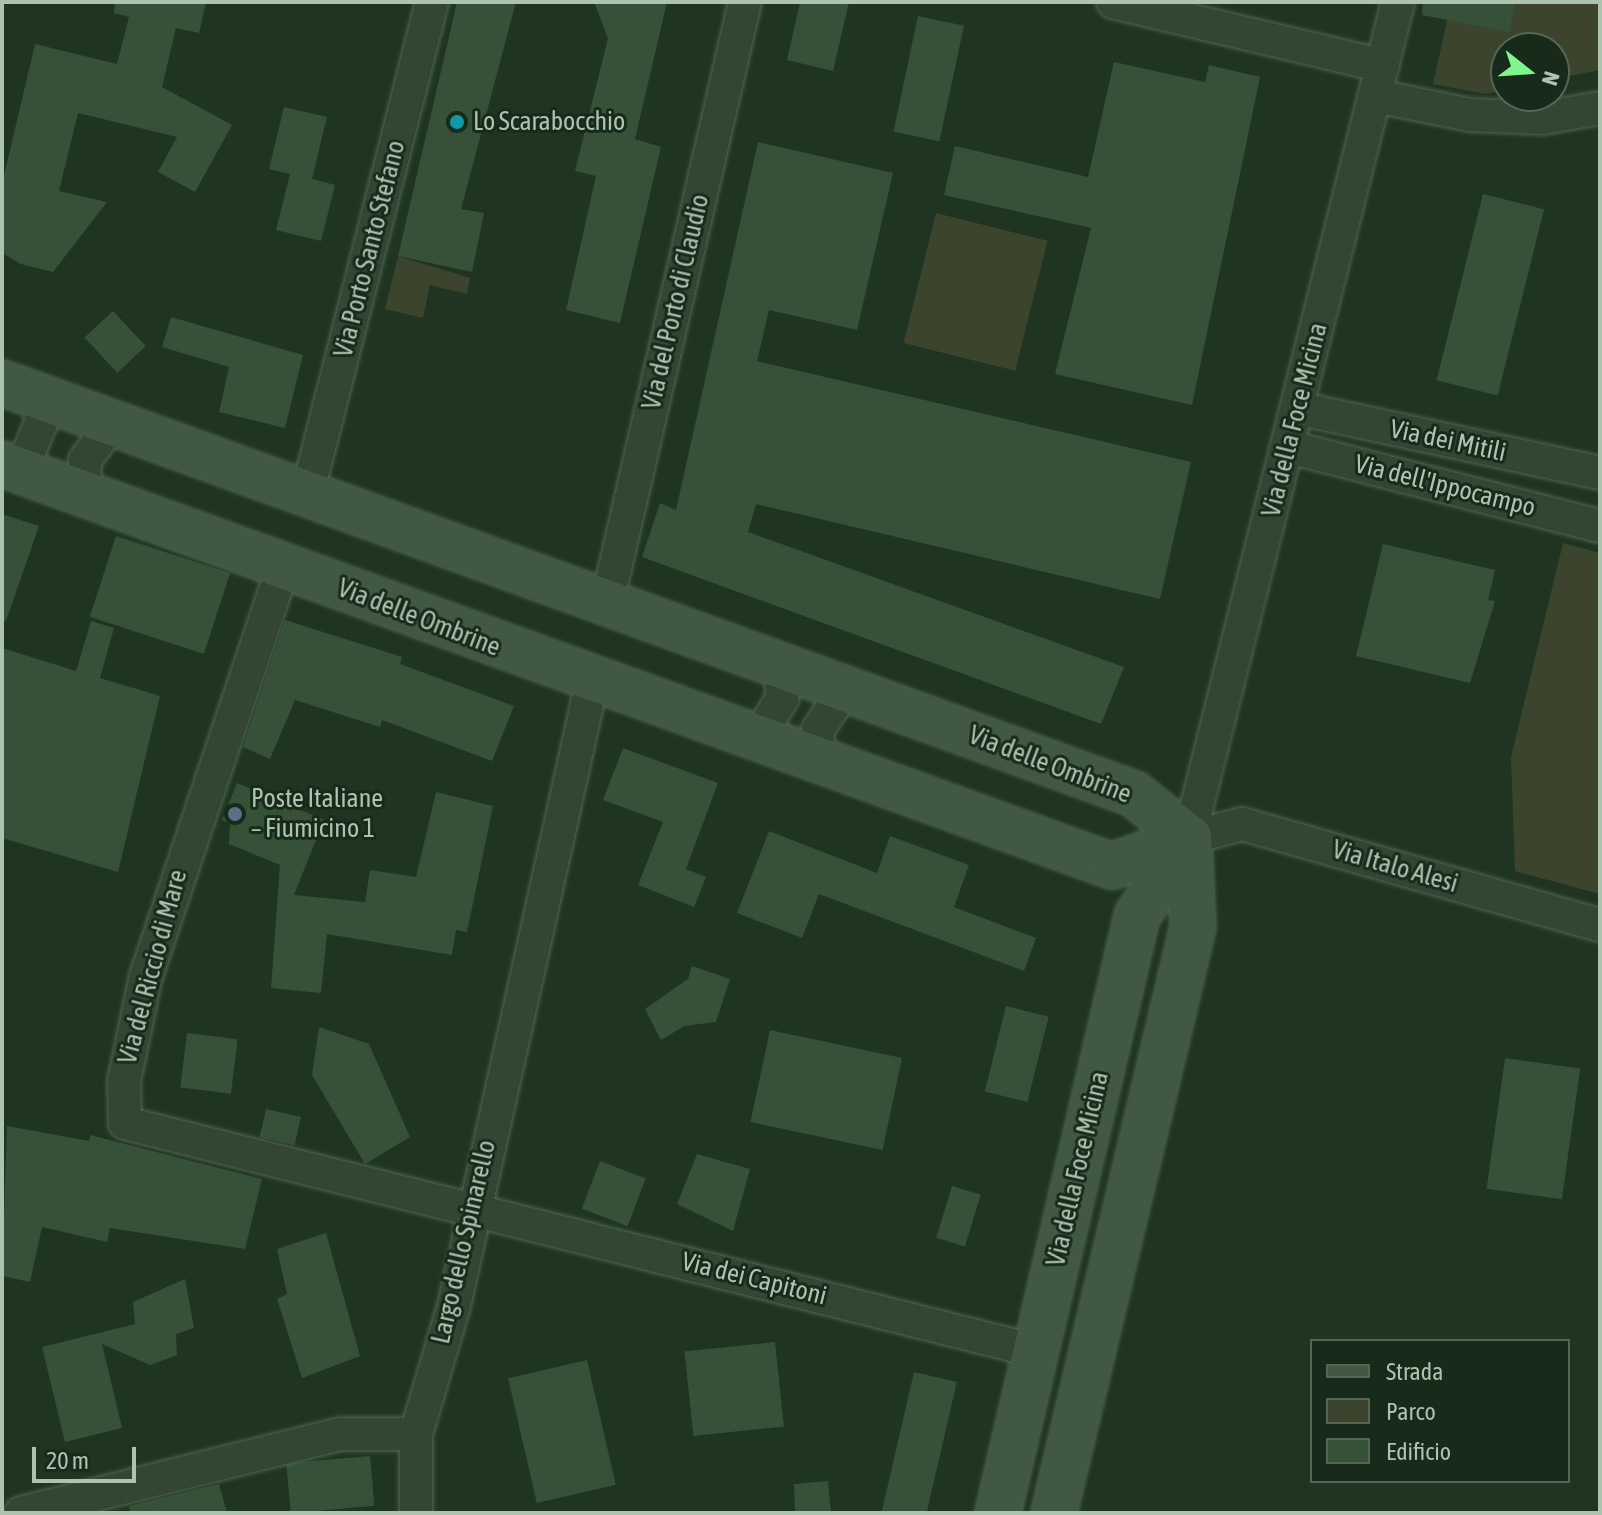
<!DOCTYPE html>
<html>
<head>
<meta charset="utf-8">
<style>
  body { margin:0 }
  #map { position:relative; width:1602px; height:1515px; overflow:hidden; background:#1f3521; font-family:"Asap Condensed",sans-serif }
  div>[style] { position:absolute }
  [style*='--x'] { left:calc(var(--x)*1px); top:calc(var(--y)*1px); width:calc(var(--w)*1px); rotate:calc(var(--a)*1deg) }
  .green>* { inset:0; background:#3c442d; transform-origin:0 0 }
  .building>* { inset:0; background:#365138; transform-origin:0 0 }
  .roads { filter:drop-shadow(0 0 2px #506452) drop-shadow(0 0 2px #506452) }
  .street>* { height:32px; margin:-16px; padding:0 16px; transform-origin:16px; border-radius:16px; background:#334634 }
  .secondary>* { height:44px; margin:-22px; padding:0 22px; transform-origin:22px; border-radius:22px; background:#415943 }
  .dots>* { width:22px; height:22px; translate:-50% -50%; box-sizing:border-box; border:4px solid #182a1a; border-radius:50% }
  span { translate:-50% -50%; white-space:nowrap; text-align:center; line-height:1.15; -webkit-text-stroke:6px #182a1a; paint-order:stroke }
  .poi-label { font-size:26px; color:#acc3af }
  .left { translate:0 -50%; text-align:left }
  .street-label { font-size:26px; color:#acc3af }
  .frame { position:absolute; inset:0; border:4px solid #acc3af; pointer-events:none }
  .legend { position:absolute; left:1310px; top:1339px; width:260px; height:144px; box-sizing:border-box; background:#182a1a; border:2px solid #536756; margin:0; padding:10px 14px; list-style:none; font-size:24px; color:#acc3af }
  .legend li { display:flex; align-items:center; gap:16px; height:40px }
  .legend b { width:40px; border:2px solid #536756 }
  .north { position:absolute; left:1490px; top:32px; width:80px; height:80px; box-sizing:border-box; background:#182a1a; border:2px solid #536756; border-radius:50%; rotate:107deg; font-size:22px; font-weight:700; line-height:32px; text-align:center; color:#acc3af }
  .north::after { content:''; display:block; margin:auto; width:28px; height:36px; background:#7ff58c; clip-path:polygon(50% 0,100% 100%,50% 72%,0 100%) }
  .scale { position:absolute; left:32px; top:1447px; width:104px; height:36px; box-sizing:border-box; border:4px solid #acc3af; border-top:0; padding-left:10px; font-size:24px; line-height:28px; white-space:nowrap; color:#acc3af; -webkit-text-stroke:6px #182a1a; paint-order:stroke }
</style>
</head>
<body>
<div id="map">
  <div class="green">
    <i style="clip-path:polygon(1451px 2px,1600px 2px,1600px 70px,1554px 79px,1554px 48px,1506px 48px,1506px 89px,1486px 94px,1433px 84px)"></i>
    <i style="left:936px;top:213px;width:115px;height:134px;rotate:14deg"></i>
    <i style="clip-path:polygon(398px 256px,470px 278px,467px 294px,430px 285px,423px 318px,385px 309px)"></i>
    <i style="clip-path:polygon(1563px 543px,1600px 553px,1600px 894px,1515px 871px,1511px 757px)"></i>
  </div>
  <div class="building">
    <i style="clip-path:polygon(115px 2px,206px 2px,199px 33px,176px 28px,162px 87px,232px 125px,195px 192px,158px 172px,177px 137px,78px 113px,59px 191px,107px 202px,53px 272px,21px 264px,2px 253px,2px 184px,35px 44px,117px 64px,129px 17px,114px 13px)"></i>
    <i style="clip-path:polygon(457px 2px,516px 2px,461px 209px,484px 213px,472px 272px,398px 256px)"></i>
    <i style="clip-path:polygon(594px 2px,667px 2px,635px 139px,661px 147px,620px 323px,566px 310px,596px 176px,575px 171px,608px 38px)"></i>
    <i style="clip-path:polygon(800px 2px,849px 2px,833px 71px,787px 60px)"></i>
    <i style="clip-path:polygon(1423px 2px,1515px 2px,1509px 32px,1422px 15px)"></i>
    <i style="left:918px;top:16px;width:47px;height:118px;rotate:12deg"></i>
    <i style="clip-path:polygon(1114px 62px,1205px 82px,1209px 65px,1260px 77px,1192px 405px,1055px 374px,1091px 228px,944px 195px,955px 146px,1088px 177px)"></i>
    <i style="clip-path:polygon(284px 107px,327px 117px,312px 179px,335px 185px,321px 241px,276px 230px,290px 174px,269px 169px)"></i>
    <i style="clip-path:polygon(758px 142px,893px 173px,857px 330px,769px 310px,757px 361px,1191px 462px,1160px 599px,756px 504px,748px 532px,1124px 667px,1101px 724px,642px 557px,660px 503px,676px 510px)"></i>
    <i style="left:1483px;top:194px;width:63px;height:192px;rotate:14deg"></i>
    <i style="left:113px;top:311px;width:48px;height:39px;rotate:47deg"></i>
    <i style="clip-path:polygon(171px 317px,303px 355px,285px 428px,219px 412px,229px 367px,162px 347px)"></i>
    <i style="clip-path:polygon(2px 514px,39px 526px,6px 621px,2px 621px)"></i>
    <i style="left:116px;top:536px;width:120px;height:85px;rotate:18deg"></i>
    <i style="clip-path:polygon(1383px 544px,1495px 570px,1488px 600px,1495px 601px,1470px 683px,1356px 656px)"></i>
    <i style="clip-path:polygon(285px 620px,402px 657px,400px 664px,514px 706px,492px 761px,382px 720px,380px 727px,295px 700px,270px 759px,243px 747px)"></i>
    <i style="clip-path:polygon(91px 621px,114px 628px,100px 678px,160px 696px,118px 872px,2px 838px,2px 648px,76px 671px)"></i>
    <i style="clip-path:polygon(623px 748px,718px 783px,686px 869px,706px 877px,694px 907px,638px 885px,663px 822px,603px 800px)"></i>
    <i style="clip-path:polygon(237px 783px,324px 820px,294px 895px,365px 902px,370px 870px,416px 877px,436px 792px,493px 806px,467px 932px,456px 930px,452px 955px,327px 934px,321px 993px,271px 988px,280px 865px,229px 844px,230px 824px,222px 820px)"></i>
    <i style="clip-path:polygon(769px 831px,877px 873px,890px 836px,969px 865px,954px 907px,1036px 938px,1024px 971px,819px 894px,802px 938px,737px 913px)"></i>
    <i style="clip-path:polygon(692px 966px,730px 979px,716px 1022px,684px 1026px,661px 1040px,645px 1009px,688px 979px)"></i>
    <i style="left:1006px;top:1006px;width:44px;height:88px;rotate:14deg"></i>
    <i style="clip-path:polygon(319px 1027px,369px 1044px,410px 1137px,365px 1164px,312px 1075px)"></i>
    <i style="left:770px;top:1030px;width:135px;height:94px;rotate:12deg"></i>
    <i style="left:187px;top:1033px;width:51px;height:55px;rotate:7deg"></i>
    <i style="left:1505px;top:1058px;width:76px;height:132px;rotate:8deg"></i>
    <i style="left:266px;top:1109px;width:36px;height:29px;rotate:13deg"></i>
    <i style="clip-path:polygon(7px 1126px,89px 1141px,90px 1135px,262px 1179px,245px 1249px,110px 1228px,107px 1242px,42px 1227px,30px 1282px,2px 1276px)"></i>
    <i style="clip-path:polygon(697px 1154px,750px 1169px,733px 1231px,677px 1204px)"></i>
    <i style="left:600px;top:1161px;width:49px;height:51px;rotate:21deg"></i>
    <i style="left:952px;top:1186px;width:30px;height:54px;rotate:17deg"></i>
    <i style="clip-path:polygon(326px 1233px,360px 1356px,302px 1378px,277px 1299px,287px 1294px,277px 1249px)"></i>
    <i style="clip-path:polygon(185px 1279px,194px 1328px,176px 1334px,177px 1355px,150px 1365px,102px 1344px,122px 1428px,65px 1442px,42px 1347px,135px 1324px,133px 1302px)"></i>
    <i style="left:775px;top:1342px;width:85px;height:91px;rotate:84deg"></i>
    <i style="left:587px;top:1360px;width:128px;height:81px;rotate:77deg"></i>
    <i style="left:914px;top:1372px;width:44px;height:144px;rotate:13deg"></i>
    <i style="left:370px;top:1456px;width:50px;height:84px;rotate:85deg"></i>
    <i style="clip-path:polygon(828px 1481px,831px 1513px,795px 1513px,794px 1484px)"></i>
    <i style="clip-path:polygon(219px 1484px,227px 1513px,130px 1513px,129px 1506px)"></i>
  </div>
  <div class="roads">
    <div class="street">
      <i style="--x:1113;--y:2;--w:277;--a:13.3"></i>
      <i style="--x:1398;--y:2;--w:862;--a:104.04"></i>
      <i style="--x:1189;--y:838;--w:55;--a:-14.8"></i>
      <i style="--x:1242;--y:824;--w:372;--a:15.8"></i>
      <i style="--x:1376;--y:96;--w:96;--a:11.4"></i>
      <i style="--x:1470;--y:115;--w:73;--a:2.4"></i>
      <i style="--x:1543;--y:118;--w:58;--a:-10"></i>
      <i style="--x:1297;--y:408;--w:310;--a:12.1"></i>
      <i style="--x:1289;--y:447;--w:321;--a:14.3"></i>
      <i style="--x:12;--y:467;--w:23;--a:-41"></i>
      <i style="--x:29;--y:452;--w:31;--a:-68"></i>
      <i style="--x:41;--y:423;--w:26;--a:-92"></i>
      <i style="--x:84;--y:494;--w:34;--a:-88"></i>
      <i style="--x:85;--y:460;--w:45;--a:-53.1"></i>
      <i style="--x:307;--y:495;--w:509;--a:-75.77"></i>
      <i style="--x:283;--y:567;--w:431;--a:108.5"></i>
      <i style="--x:146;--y:976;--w:107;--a:101.8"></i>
      <i style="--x:124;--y:1081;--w:42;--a:88.6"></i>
      <i style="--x:125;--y:1123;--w:939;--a:14.05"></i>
      <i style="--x:607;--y:603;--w:617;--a:-77.07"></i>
      <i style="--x:756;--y:740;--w:49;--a:-57.6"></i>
      <i style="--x:782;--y:699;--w:32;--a:-92"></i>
      <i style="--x:817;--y:762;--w:32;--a:-88"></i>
      <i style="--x:818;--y:730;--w:48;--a:-57"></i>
      <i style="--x:21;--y:1513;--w:329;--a:-13.9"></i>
      <i style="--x:340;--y:1434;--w:76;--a:0"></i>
      <i style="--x:416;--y:1513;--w:79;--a:-90"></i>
      <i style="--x:416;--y:1434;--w:134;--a:-73.5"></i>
      <i style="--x:454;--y:1306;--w:639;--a:-77.53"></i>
    </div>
    <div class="secondary">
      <i style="--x:2;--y:383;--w:1204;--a:19.95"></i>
      <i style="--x:1134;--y:794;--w:70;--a:38.7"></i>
      <i style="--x:2;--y:464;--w:1181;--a:19.91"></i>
      <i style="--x:1112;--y:866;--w:82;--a:-20"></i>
      <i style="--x:998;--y:1513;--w:613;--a:-76.89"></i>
      <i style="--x:1137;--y:916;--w:94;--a:-56.3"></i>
      <i style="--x:1054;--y:1513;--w:602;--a:-76.66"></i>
      <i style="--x:1193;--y:927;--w:89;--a:-92.6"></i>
    </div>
  </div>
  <div class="dots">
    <i style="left:457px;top:122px;background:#0f9aa8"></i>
    <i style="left:235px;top:814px;background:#5c6f8a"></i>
  </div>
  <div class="poi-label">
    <span class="left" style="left:473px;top:122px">Lo Scarabocchio</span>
    <span class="left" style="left:251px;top:814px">Poste Italiane<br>– Fiumicino 1</span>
  </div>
  <div class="street-label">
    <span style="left:370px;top:249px;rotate:-76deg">Via Porto Santo Stefano</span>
    <span style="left:676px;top:302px;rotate:-77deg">Via del Porto di Claudio</span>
    <span style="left:1295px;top:420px;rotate:-76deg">Via della Foce Micina</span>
    <span style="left:1448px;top:441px;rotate:12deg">Via dei Mitili</span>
    <span style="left:1445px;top:486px;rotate:14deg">Via dell'Ippocampo</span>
    <span style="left:419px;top:618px;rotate:21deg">Via delle Ombrine</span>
    <span style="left:1050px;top:765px;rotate:21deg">Via delle Ombrine</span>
    <span style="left:1395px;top:867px;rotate:16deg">Via Italo Alesi</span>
    <span style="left:153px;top:967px;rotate:-75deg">Via del Riccio di Mare</span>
    <span style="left:1078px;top:1169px;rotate:-77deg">Via della Foce Micina</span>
    <span style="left:464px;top:1242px;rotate:-77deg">Largo dello Spinarello</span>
    <span style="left:754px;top:1279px;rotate:14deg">Via dei Capitoni</span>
  </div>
  <div class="frame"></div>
  <ul class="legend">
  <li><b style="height:10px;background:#415943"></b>Strada</li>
  <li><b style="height:22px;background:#3c442d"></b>Parco</li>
  <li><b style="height:22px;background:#365138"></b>Edificio</li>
  </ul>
  <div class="north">N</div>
  <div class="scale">20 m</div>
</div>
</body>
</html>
